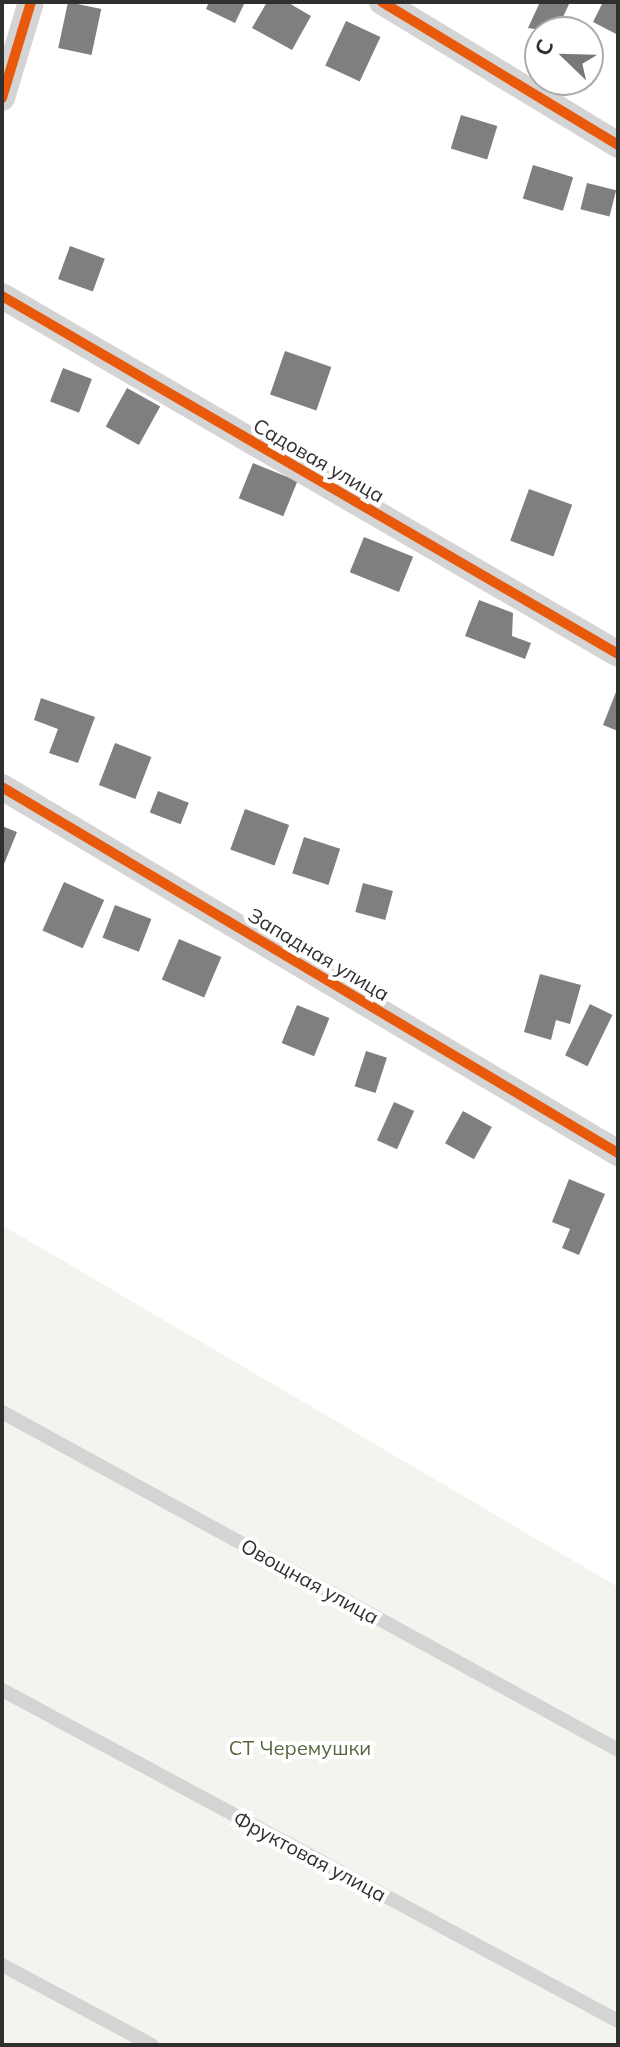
<!DOCTYPE html>
<html>
<head>
<meta charset="utf-8">
<style>
  body { margin:0 }
  #map { position:relative; width:620px; height:2047px; overflow:hidden; background:#fff; font-family:Mulish,sans-serif }
  div>[style] { position:absolute }
  [style*='--x'] { left:calc(var(--x)*1px); top:calc(var(--y)*1px); width:calc(var(--w)*1px); rotate:calc(var(--a)*1deg) }
  .green>* { inset:0; background:#f2f4ed }
  .building>* { inset:0; background:#7f7f7f; transform-origin:0 0 }
  .lane>* { height:14px; margin:-7px; padding:0 7px; transform-origin:7px; border-radius:7px; background:#d4d4d4 }
  .street>* { height:26px; margin:-13px; padding:0 13px; transform-origin:13px; border-radius:13px; background:#d4d4d4 }
  .cycleway>* { height:10px; margin:-5px; padding:0 5px; transform-origin:5px; border-radius:5px; background:#e8590c }
  span { translate:-50% -50%; white-space:nowrap; text-align:center; line-height:1.15; -webkit-text-stroke:8px #fff; paint-order:stroke }
  .street-label { font-size:20px; color:#2f2f2f }
  .park-label { font-size:20px; color:#57683f }
  .frame { position:absolute; inset:0; border:4px solid #2f2f2f; pointer-events:none }
  .north { position:absolute; left:524px; top:16px; width:80px; height:80px; box-sizing:border-box; background:#fff; border:2px solid #acacac; border-radius:50%; rotate:293deg; font-size:22px; font-weight:700; line-height:32px; text-align:center; color:#2f2f2f }
  .north::after { content:''; display:block; margin:auto; width:28px; height:36px; background:#787878; clip-path:polygon(50% 0,100% 100%,50% 72%,0 100%) }
</style>
</head>
<body>
<div id="map">
  <div class="green">
    <i style="clip-path:polygon(2px 1225px,618px 1587px,618px 2045px,2px 2045px)"></i>
  </div>
  <div class="building">
    <i style="left:68px;top:2px;width:34px;height:47px;rotate:12deg"></i>
    <i style="clip-path:polygon(209px 2px,245px 2px,235px 23px,206px 9px)"></i>
    <i style="clip-path:polygon(267px 2px,287px 2px,311px 16px,292px 50px,252px 28px)"></i>
    <i style="clip-path:polygon(540px 2px,570px 2px,556px 32px,528px 28px)"></i>
    <i style="clip-path:polygon(603px 2px,618px 2px,618px 35px,593px 22px)"></i>
    <i style="left:346px;top:21px;width:38px;height:49px;rotate:25deg"></i>
    <i style="left:461px;top:115px;width:38px;height:35px;rotate:17deg"></i>
    <i style="left:533px;top:165px;width:42px;height:35px;rotate:17deg"></i>
    <i style="left:587px;top:183px;width:30px;height:27px;rotate:14deg"></i>
    <i style="left:70px;top:246px;width:37px;height:35px;rotate:20deg"></i>
    <i style="left:285px;top:351px;width:49px;height:46px;rotate:19deg"></i>
    <i style="left:63px;top:368px;width:31px;height:36px;rotate:21deg"></i>
    <i style="left:127px;top:388px;width:38px;height:44px;rotate:29deg"></i>
    <i style="left:253px;top:463px;width:48px;height:38px;rotate:22deg"></i>
    <i style="left:529px;top:489px;width:46px;height:55px;rotate:20deg"></i>
    <i style="left:364px;top:537px;width:53px;height:38px;rotate:22deg"></i>
    <i style="clip-path:polygon(479px 600px,513px 613px,512px 636px,531px 643px,525px 659px,465px 636px)"></i>
    <i style="clip-path:polygon(618px 687px,618px 731px,603px 725px)"></i>
    <i style="clip-path:polygon(41px 698px,95px 717px,78px 763px,49px 753px,58px 729px,34px 720px)"></i>
    <i style="left:115px;top:743px;width:39px;height:45px;rotate:21deg"></i>
    <i style="left:158px;top:791px;width:33px;height:23px;rotate:21deg"></i>
    <i style="left:245px;top:809px;width:47px;height:43px;rotate:20deg"></i>
    <i style="clip-path:polygon(2px 826px,17px 832px,2px 869px)"></i>
    <i style="left:304px;top:837px;width:38px;height:38px;rotate:18deg"></i>
    <i style="left:64px;top:882px;width:44px;height:53px;rotate:24deg"></i>
    <i style="left:363px;top:883px;width:31px;height:30px;rotate:15deg"></i>
    <i style="left:115px;top:905px;width:39px;height:35px;rotate:21deg"></i>
    <i style="left:179px;top:939px;width:46px;height:44px;rotate:23deg"></i>
    <i style="clip-path:polygon(540px 974px,581px 985px,570px 1024px,556px 1020px,551px 1040px,524px 1032px)"></i>
    <i style="left:590px;top:1004px;width:25px;height:57px;rotate:26deg"></i>
    <i style="left:297px;top:1005px;width:35px;height:41px;rotate:22deg"></i>
    <i style="left:366px;top:1051px;width:22px;height:37px;rotate:18deg"></i>
    <i style="left:394px;top:1102px;width:22px;height:42px;rotate:24deg"></i>
    <i style="left:463px;top:1111px;width:33px;height:37px;rotate:29deg"></i>
    <i style="clip-path:polygon(569px 1179px,605px 1194px,579px 1255px,562px 1248px,570px 1229px,552px 1222px)"></i>
  </div>
  <div class="lane">
    <i style="--x:2;--y:1412;--w:703;--a:28.75"></i>
    <i style="--x:2;--y:1690;--w:699;--a:28.25"></i>
    <i style="--x:2;--y:1965;--w:170;--a:28.1"></i>
  </div>
  <div class="street">
    <i style="--x:382;--y:2;--w:276;--a:31.2"></i>
    <i style="--x:2;--y:98;--w:100;--a:-73.2"></i>
    <i style="--x:2;--y:296;--w:712;--a:30.16"></i>
    <i style="--x:2;--y:787;--w:717;--a:30.72"></i>
  </div>
  <div class="cycleway">
    <i style="--x:382;--y:2;--w:276;--a:31.2"></i>
    <i style="--x:2;--y:98;--w:100;--a:-73.2"></i>
    <i style="--x:2;--y:296;--w:712;--a:30.16"></i>
    <i style="--x:2;--y:787;--w:717;--a:30.72"></i>
  </div>
  <div class="street-label">
    <span style="left:319px;top:460px;rotate:30deg">Садовая улица</span>
    <span style="left:319px;top:954px;rotate:31deg">Западная улица</span>
    <span style="left:310px;top:1581px;rotate:29deg">Овощная улица</span>
    <span style="left:310px;top:1856px;rotate:28deg">Фруктовая улица</span>
  </div>
  <div class="park-label">
    <span style="left:300px;top:1747px">СТ Черемушки</span>
  </div>
  <div class="frame"></div>
  <div class="north">С</div>
</div>
</body>
</html>
